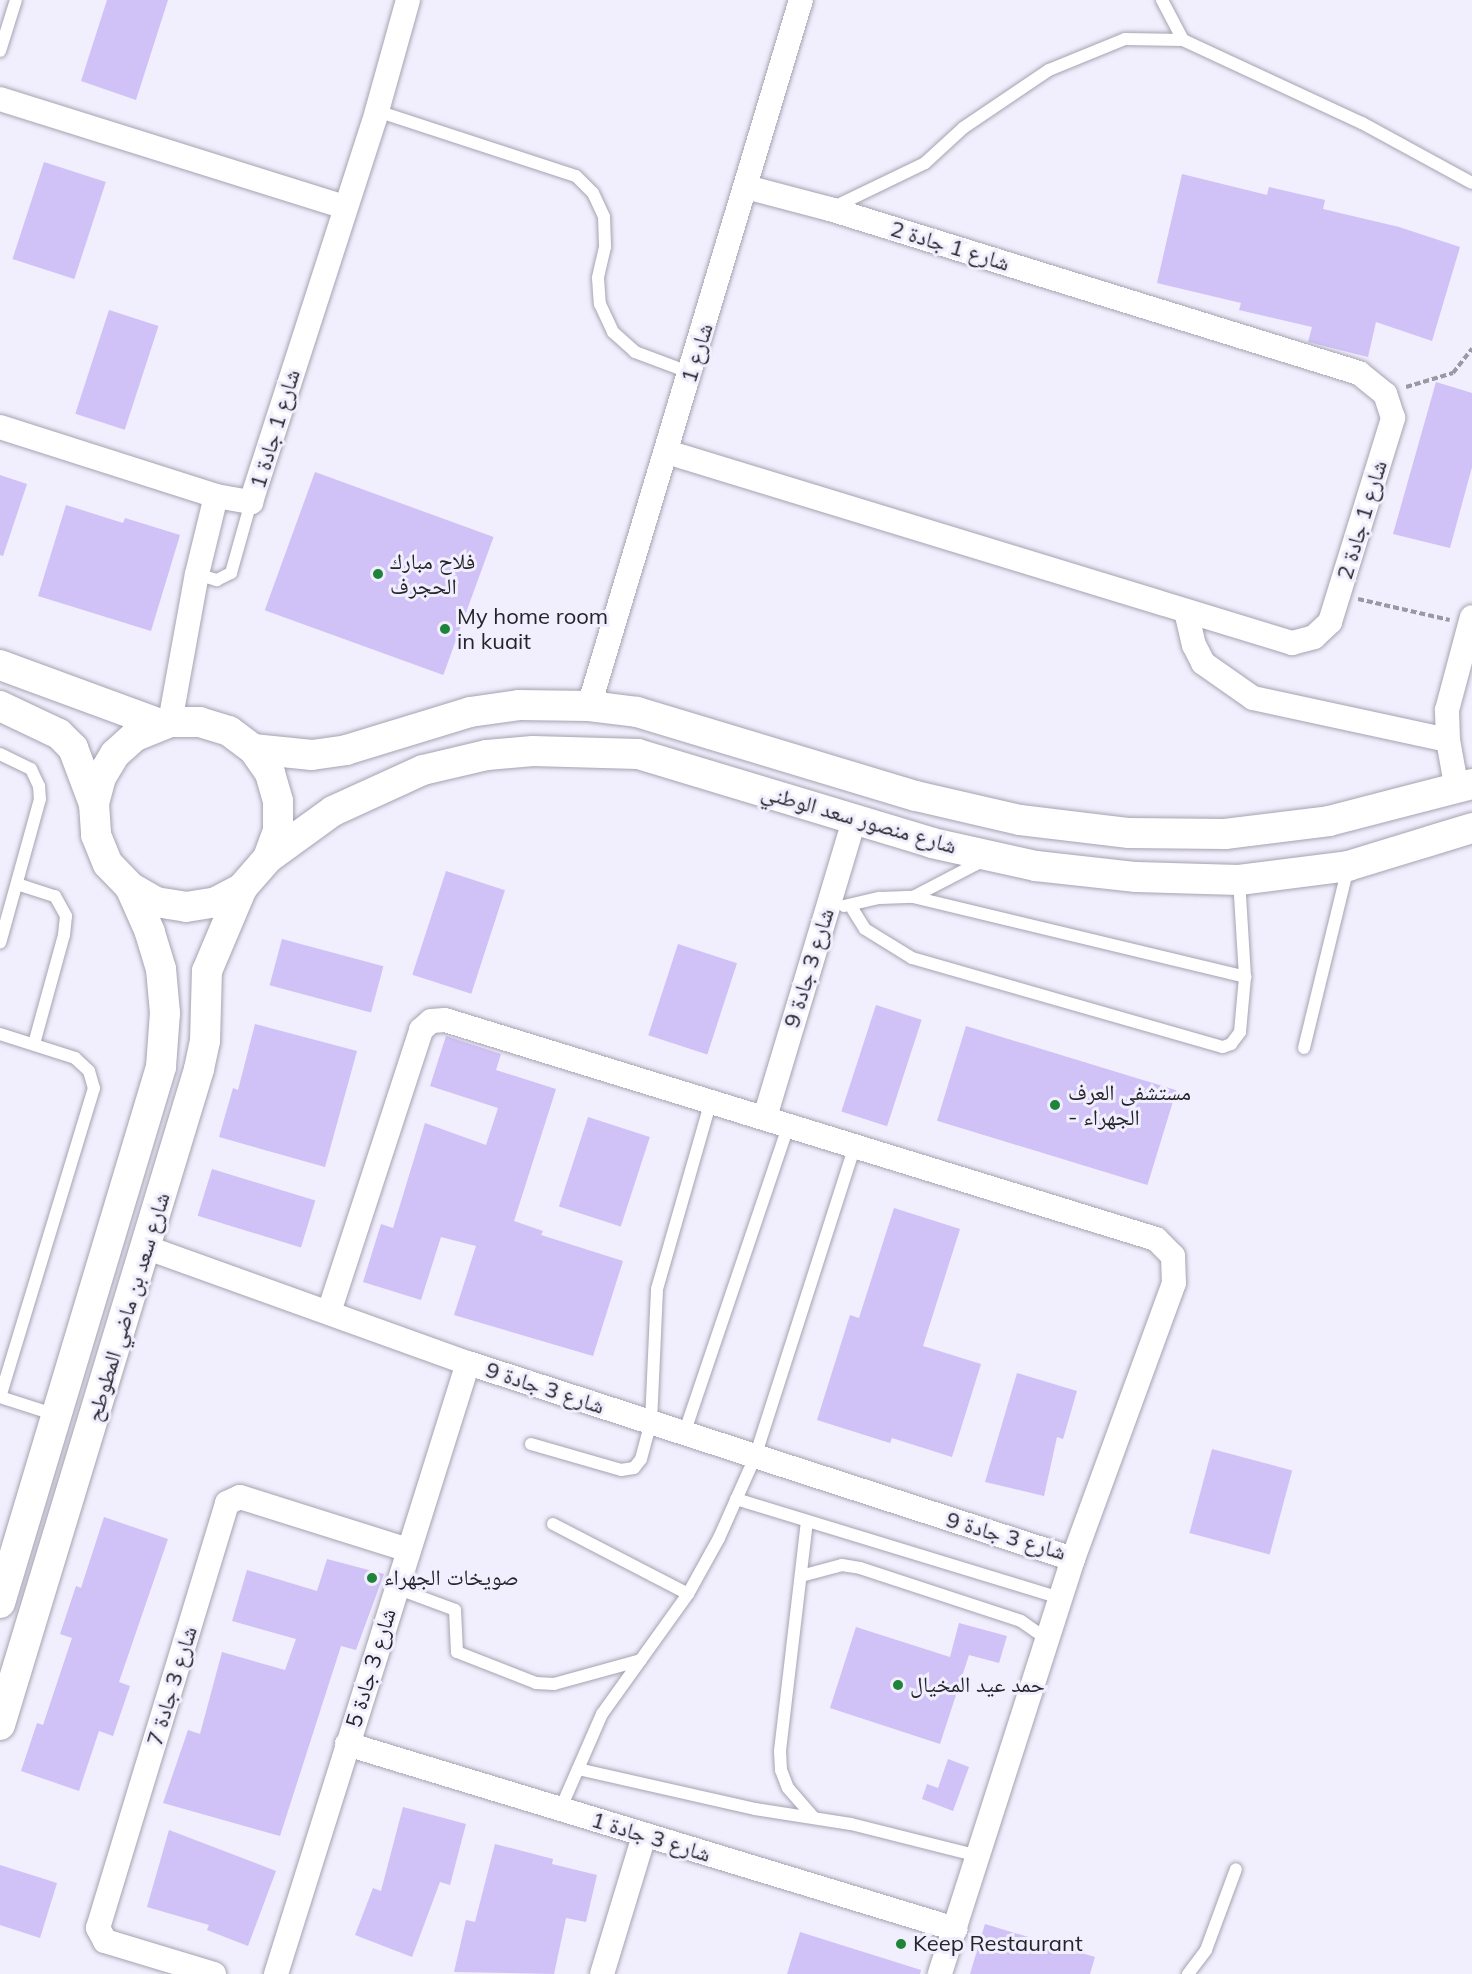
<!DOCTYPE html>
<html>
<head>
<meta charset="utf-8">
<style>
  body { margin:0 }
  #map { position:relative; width:1472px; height:1974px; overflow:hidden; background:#f1eefd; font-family:Mulish,"Noto Naskh Arabic",sans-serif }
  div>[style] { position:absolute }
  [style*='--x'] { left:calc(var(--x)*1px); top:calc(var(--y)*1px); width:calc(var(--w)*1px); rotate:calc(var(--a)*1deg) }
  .building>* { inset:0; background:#d0c1f6; transform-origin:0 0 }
  .path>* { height:4px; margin-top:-2px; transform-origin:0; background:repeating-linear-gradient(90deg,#9a98a3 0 6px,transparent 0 9px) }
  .roads { filter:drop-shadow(0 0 2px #a7a3b1) drop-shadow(0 0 2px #a7a3b1) }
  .service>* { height:12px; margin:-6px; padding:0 6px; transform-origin:6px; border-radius:6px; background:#fff }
  .minor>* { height:24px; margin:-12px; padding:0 12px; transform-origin:12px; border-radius:12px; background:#fff }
  .tertiary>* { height:30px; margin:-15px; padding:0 15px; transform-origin:15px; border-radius:15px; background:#fff }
  .dots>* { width:16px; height:16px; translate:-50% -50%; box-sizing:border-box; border:3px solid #f1eefd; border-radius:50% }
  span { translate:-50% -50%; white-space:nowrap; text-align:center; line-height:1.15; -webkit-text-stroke:6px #f1eefd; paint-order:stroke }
  .street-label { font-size:22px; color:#25242a }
  .poi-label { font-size:22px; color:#25242a }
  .left { translate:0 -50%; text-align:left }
</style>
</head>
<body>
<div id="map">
  <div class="building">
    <i style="clip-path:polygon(107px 0,168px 0,136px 100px,81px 81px)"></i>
    <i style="left:44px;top:162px;width:65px;height:102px;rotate:18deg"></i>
    <i style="clip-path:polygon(1182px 174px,1267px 195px,1269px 187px,1325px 200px,1323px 209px,1399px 227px,1460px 247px,1432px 341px,1376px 322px,1368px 357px,1308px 342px,1312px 327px,1239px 310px,1241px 303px,1157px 283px)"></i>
    <i style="left:109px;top:310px;width:52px;height:109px;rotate:18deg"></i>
    <i style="clip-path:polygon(1436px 382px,1472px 393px,1472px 467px,1450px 548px,1393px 534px)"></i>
    <i style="left:315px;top:472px;width:190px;height:147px;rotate:20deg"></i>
    <i style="clip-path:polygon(0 475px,27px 484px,3px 556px,0 555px)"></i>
    <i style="clip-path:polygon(66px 505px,123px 523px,125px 518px,180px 535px,151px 631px,38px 596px)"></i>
    <i style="left:446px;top:871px;width:62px;height:109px;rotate:18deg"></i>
    <i style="left:282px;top:939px;width:105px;height:48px;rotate:15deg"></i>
    <i style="left:678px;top:944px;width:62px;height:96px;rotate:18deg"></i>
    <i style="left:876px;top:1005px;width:48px;height:112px;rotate:18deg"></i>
    <i style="clip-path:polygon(255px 1024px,357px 1051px,325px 1167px,219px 1137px,233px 1088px,238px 1090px)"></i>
    <i style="left:966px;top:1026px;width:220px;height:99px;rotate:17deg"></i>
    <i style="clip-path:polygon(446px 1036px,501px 1054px,496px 1070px,556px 1089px,514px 1221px,543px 1231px,541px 1235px,623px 1261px,593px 1356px,454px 1315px,476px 1246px,441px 1237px,421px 1300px,363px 1282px,381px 1224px,393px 1228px,425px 1123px,486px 1145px,498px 1108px,430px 1086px)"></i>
    <i style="left:588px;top:1117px;width:65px;height:94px;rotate:18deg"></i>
    <i style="left:212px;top:1169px;width:108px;height:49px;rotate:17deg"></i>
    <i style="clip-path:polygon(894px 1208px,960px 1229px,923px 1346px,981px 1364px,952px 1457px,892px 1438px,890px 1443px,817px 1420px,850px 1315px,859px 1318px)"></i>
    <i style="clip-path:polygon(1017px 1373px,1077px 1391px,1063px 1439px,1057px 1437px,1044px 1496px,985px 1482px)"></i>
    <i style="left:1212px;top:1449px;width:83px;height:87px;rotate:15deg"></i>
    <i style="clip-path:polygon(104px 1517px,168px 1539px,119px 1682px,130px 1686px,113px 1736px,99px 1731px,79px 1791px,21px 1771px,37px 1723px,43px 1725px,72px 1638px,60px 1634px,76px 1586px,81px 1588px)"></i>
    <i style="clip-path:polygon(327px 1559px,384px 1574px,356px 1650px,341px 1646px,280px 1836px,163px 1803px,188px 1730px,200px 1734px,222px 1652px,285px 1670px,296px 1639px,232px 1621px,247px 1570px,317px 1591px)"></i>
    <i style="clip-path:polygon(959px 1623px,1007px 1636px,999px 1663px,969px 1655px,940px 1744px,830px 1708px,856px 1627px,950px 1657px)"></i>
    <i style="clip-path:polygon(948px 1759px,969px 1767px,953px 1811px,922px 1799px,927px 1784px,938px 1788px)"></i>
    <i style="clip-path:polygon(403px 1807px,466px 1824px,450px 1885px,440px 1882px,412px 1957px,355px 1935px,373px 1888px,381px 1891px)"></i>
    <i style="clip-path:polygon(169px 1830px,276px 1871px,248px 1946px,207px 1930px,209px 1925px,147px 1907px)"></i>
    <i style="clip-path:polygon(495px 1844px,553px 1859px,552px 1864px,597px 1875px,586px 1922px,566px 1918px,554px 1974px,454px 1972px,466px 1920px,475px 1922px)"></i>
    <i style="clip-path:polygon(0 1865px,57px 1883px,40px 1938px,0 1925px)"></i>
    <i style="clip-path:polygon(985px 1924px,1095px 1957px,1090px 1974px,970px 1974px)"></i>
    <i style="clip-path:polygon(800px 1932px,921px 1970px,920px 1974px,787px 1974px)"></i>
  </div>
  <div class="path">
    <i style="--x:1406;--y:387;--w:49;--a:-16.6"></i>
    <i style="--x:1453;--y:373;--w:31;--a:-52"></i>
    <i style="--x:1358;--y:599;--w:94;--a:12.9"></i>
  </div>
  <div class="roads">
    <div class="service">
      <i style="--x:1162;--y:0;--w:45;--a:62.3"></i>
      <i style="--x:1183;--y:40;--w:197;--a:24.9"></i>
      <i style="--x:1362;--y:123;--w:125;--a:28.6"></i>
      <i style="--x:0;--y:51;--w:53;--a:-72.6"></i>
      <i style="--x:377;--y:111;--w:209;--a:18.1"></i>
      <i style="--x:576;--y:176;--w:24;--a:45"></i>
      <i style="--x:593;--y:193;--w:26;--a:65"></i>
      <i style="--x:604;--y:217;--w:30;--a:88"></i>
      <i style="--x:605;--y:247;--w:32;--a:103"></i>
      <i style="--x:598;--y:278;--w:26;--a:86"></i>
      <i style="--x:600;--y:304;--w:31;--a:65"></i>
      <i style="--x:613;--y:332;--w:30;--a:42"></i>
      <i style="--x:635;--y:352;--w:60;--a:20.6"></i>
      <i style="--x:834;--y:207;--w:101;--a:-25.8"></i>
      <i style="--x:925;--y:163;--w:52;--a:-42.6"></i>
      <i style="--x:963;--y:128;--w:104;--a:-34"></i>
      <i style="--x:1049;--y:70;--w:82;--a:-22.2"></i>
      <i style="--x:1125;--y:39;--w:58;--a:1"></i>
      <i style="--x:197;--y:574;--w:21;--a:17"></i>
      <i style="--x:217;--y:580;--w:16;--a:-27"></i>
      <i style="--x:231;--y:573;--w:74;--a:-74.3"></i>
      <i style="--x:0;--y:754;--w:34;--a:26"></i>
      <i style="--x:31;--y:769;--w:19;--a:65"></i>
      <i style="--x:39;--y:786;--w:13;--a:86"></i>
      <i style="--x:40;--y:799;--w:149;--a:105.5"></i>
      <i style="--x:17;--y:884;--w:40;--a:18"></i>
      <i style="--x:55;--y:896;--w:23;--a:61"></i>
      <i style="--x:66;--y:916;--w:19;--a:96"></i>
      <i style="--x:64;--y:935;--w:113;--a:105.4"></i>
      <i style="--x:913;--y:897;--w:80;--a:-27.5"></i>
      <i style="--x:850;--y:905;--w:28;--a:58"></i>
      <i style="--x:865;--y:929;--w:55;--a:31.7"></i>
      <i style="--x:912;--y:958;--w:323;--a:16"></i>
      <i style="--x:1223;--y:1047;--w:9;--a:-21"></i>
      <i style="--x:1231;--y:1044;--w:15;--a:-53"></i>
      <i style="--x:1240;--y:1032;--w:55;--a:-84.8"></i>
      <i style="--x:1245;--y:977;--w:97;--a:-93.5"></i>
      <i style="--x:844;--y:906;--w:37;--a:-13"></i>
      <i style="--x:880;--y:898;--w:33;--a:-2"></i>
      <i style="--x:913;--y:897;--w:342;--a:13.5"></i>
      <i style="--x:0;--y:1034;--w:79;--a:17.7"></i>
      <i style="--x:75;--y:1058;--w:19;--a:43"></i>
      <i style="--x:89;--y:1071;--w:18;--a:74"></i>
      <i style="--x:94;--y:1088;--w:323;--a:106.9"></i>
      <i style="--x:1304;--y:1048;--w:186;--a:-76.3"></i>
      <i style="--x:0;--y:1397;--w:59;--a:17.8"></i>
      <i style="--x:684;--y:1434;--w:327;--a:-71.3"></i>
      <i style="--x:531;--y:1444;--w:94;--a:16.1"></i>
      <i style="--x:621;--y:1470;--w:13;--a:-9"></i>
      <i style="--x:634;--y:1468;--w:11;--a:-52"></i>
      <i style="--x:641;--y:1459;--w:38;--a:-75"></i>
      <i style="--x:651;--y:1422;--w:133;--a:-87.4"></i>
      <i style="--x:657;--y:1289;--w:196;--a:-74"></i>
      <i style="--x:736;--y:1499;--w:339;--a:17"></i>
      <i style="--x:807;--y:1521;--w:232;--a:96.7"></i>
      <i style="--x:780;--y:1751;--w:19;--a:87"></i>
      <i style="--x:781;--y:1770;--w:19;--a:69"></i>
      <i style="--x:788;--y:1788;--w:38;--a:49"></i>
      <i style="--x:553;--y:1524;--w:152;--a:27.4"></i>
      <i style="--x:801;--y:1576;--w:42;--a:-15"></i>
      <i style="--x:842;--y:1565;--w:18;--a:9"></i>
      <i style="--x:860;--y:1568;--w:169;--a:18.2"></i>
      <i style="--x:1021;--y:1621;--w:32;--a:35"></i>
      <i style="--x:396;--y:1588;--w:63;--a:20.4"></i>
      <i style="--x:455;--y:1610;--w:42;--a:87.3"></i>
      <i style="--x:457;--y:1652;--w:85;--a:21.4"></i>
      <i style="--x:536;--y:1683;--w:18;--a:3"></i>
      <i style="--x:554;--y:1684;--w:90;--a:-15.4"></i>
      <i style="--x:578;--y:1769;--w:181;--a:12.7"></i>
      <i style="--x:755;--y:1809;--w:97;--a:8.9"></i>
      <i style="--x:851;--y:1824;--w:131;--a:14.1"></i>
      <i style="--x:560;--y:1810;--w:105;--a:-66.4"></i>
      <i style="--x:602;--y:1714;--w:148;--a:-54.4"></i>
      <i style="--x:688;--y:1594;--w:64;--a:-61"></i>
      <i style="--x:719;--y:1538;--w:89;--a:-66"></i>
      <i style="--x:755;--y:1457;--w:328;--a:-72.2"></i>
      <i style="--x:1188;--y:1974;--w:30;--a:-53"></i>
      <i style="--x:1206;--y:1950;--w:86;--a:-69.7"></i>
    </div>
    <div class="minor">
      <i style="--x:0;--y:99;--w:362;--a:17.4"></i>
      <i style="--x:0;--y:427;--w:227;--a:17.7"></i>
      <i style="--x:216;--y:496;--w:36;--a:10"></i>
      <i style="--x:251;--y:502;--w:411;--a:-72.1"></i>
      <i style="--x:377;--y:111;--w:115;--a:-74.4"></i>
      <i style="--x:667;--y:452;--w:654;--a:16.99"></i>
      <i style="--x:1292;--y:643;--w:23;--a:-15"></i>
      <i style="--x:1314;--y:637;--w:22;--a:-43"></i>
      <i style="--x:1330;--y:622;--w:214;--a:-72.8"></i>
      <i style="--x:1393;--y:418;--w:25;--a:-108"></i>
      <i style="--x:1385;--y:394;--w:33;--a:-141"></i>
      <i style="--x:1359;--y:373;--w:554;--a:-162.78"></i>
      <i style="--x:830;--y:209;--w:87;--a:-165.3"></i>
      <i style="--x:1186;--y:611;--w:35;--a:77"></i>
      <i style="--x:1194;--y:645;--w:20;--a:63"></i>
      <i style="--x:1203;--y:663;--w:61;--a:35"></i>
      <i style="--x:1253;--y:698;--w:199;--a:12.2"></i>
      <i style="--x:589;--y:706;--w:737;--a:-73.29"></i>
      <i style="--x:170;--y:722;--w:150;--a:-79.7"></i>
      <i style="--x:197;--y:574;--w:80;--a:-76.3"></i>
      <i style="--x:1457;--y:790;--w:51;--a:-100.2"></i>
      <i style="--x:1448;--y:740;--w:30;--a:-92"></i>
      <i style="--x:1447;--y:710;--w:96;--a:-75"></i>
      <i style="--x:765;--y:1117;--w:310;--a:-73.3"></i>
      <i style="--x:148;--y:1248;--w:340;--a:19.8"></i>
      <i style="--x:468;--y:1363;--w:636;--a:17.95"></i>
      <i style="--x:329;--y:1312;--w:297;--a:-71.9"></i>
      <i style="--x:421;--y:1030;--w:13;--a:-42"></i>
      <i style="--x:431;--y:1021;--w:14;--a:-4"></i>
      <i style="--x:445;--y:1020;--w:744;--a:17.12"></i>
      <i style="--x:1156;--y:1239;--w:24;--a:45"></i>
      <i style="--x:1173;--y:1256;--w:27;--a:88"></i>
      <i style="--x:1174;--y:1283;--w:294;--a:110.1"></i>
      <i style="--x:1073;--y:1559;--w:436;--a:107.8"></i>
      <i style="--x:347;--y:1744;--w:636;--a:16.92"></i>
      <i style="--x:214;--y:1974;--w:114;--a:-163.2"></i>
      <i style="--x:105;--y:1941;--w:15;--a:-118"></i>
      <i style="--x:98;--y:1928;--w:444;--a:-73.1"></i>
      <i style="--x:227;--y:1503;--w:14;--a:-25"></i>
      <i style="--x:240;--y:1497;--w:176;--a:17.5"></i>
      <i style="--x:276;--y:1974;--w:640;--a:-72.56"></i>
      <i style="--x:602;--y:1974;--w:144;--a:-73.1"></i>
    </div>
    <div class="tertiary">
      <i style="--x:0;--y:665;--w:171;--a:20.2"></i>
      <i style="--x:0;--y:706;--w:65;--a:25.4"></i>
      <i style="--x:59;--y:734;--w:20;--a:45"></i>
      <i style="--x:73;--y:748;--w:60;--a:69.4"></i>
      <i style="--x:253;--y:749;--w:59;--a:5.8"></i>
      <i style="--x:312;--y:755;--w:34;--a:-8"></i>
      <i style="--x:346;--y:750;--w:130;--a:-17"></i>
      <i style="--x:470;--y:712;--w:49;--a:-8.1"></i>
      <i style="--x:519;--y:705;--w:70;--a:0.8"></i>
      <i style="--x:589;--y:706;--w:48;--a:7.1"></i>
      <i style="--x:637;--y:712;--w:291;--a:16.8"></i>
      <i style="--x:916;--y:796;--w:107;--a:13"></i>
      <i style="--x:1020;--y:820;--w:110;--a:6.8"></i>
      <i style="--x:1129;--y:833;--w:96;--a:0.6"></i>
      <i style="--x:1225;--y:834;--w:105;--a:-7.1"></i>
      <i style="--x:1329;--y:821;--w:148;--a:-14.5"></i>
      <i style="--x:268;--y:858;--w:80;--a:-35.9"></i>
      <i style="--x:333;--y:811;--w:99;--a:-24.5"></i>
      <i style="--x:423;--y:770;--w:66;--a:-13.2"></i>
      <i style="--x:487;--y:755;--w:46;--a:-5"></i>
      <i style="--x:533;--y:751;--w:105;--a:1.6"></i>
      <i style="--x:638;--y:754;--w:307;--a:16.8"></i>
      <i style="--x:932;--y:843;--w:107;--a:12.5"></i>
      <i style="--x:1036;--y:866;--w:101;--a:6.3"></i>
      <i style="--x:1136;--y:877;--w:103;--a:1.7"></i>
      <i style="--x:1239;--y:880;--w:110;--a:-7.3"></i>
      <i style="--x:1348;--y:866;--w:130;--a:-17"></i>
      <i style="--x:0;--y:1603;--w:560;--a:-73.28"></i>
      <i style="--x:161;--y:1067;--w:54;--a:-85.8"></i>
      <i style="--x:165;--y:1013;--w:44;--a:-95.2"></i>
      <i style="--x:161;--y:969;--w:39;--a:-107"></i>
      <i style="--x:150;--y:932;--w:49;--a:-114"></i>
      <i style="--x:0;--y:1725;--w:686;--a:-73.12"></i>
      <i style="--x:199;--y:1069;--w:29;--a:-78"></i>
      <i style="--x:205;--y:1041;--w:70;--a:-88.4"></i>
      <i style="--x:207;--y:971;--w:90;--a:-67.1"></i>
      <i style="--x:242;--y:888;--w:40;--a:-49"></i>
      <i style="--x:268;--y:858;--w:30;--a:-70"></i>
      <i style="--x:278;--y:830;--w:29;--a:-90"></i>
      <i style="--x:278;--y:801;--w:29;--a:-106"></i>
      <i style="--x:270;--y:773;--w:29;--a:-125"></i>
      <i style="--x:253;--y:749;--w:30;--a:-143"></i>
      <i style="--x:229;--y:731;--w:30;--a:-163"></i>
      <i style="--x:200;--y:722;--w:30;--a:180"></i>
      <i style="--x:170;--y:722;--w:38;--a:158"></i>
      <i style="--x:135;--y:736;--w:27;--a:138"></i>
      <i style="--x:115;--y:754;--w:27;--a:121"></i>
      <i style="--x:101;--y:777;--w:28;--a:105"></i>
      <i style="--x:94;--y:804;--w:31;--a:86"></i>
      <i style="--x:96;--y:835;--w:31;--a:68"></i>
      <i style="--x:108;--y:864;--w:32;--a:46"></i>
      <i style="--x:130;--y:887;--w:30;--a:30"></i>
      <i style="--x:156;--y:902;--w:30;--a:9"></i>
      <i style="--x:186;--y:907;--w:30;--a:-9"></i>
      <i style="--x:216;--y:902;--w:30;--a:-28"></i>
    </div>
  </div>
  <div class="dots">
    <i style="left:378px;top:574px;background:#1d8439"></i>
    <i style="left:445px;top:629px;background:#1d8439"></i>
    <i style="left:1055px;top:1105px;background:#1d8439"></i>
    <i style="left:372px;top:1578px;background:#1d8439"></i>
    <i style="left:898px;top:1685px;background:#1d8439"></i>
    <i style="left:901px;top:1944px;background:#1d8439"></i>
  </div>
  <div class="street-label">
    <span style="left:950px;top:246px;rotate:17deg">شارع 1 جادة 2</span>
    <span style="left:697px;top:353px;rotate:-73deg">شارع 1</span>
    <span style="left:275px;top:429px;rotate:-73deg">شارع 1 جادة 1</span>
    <span style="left:1362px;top:520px;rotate:-73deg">شارع 1 جادة 2</span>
    <span style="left:859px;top:819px;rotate:16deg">شارع منصور سعد الوطني</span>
    <span style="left:809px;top:968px;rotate:-73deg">شارع 3 جادة 9</span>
    <span style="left:128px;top:1307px;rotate:-73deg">شارع سعد بن ماضي المطوطح</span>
    <span style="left:545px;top:1388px;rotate:18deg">شارع 3 جادة 9</span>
    <span style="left:1006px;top:1536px;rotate:16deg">شارع 3 جادة 9</span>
    <span style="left:371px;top:1668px;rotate:-73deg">شارع 3 جادة 5</span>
    <span style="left:172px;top:1686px;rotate:-73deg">شارع 3 جادة 7</span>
    <span style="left:651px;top:1837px;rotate:17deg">شارع 3 جادة 1</span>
  </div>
  <div class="poi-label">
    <span class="left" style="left:390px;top:574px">فلاح مبارك<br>الحجرف</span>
    <span class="left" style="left:457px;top:629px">My home room<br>in kuait</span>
    <span class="left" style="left:1068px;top:1105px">مستشفى العرف<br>- الجهراء</span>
    <span class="left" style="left:384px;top:1578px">صويخات الجهراء</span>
    <span class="left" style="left:910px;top:1685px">حمد عيد المخيال</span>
    <span class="left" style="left:913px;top:1944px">Keep Restaurant</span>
  </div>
</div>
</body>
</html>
